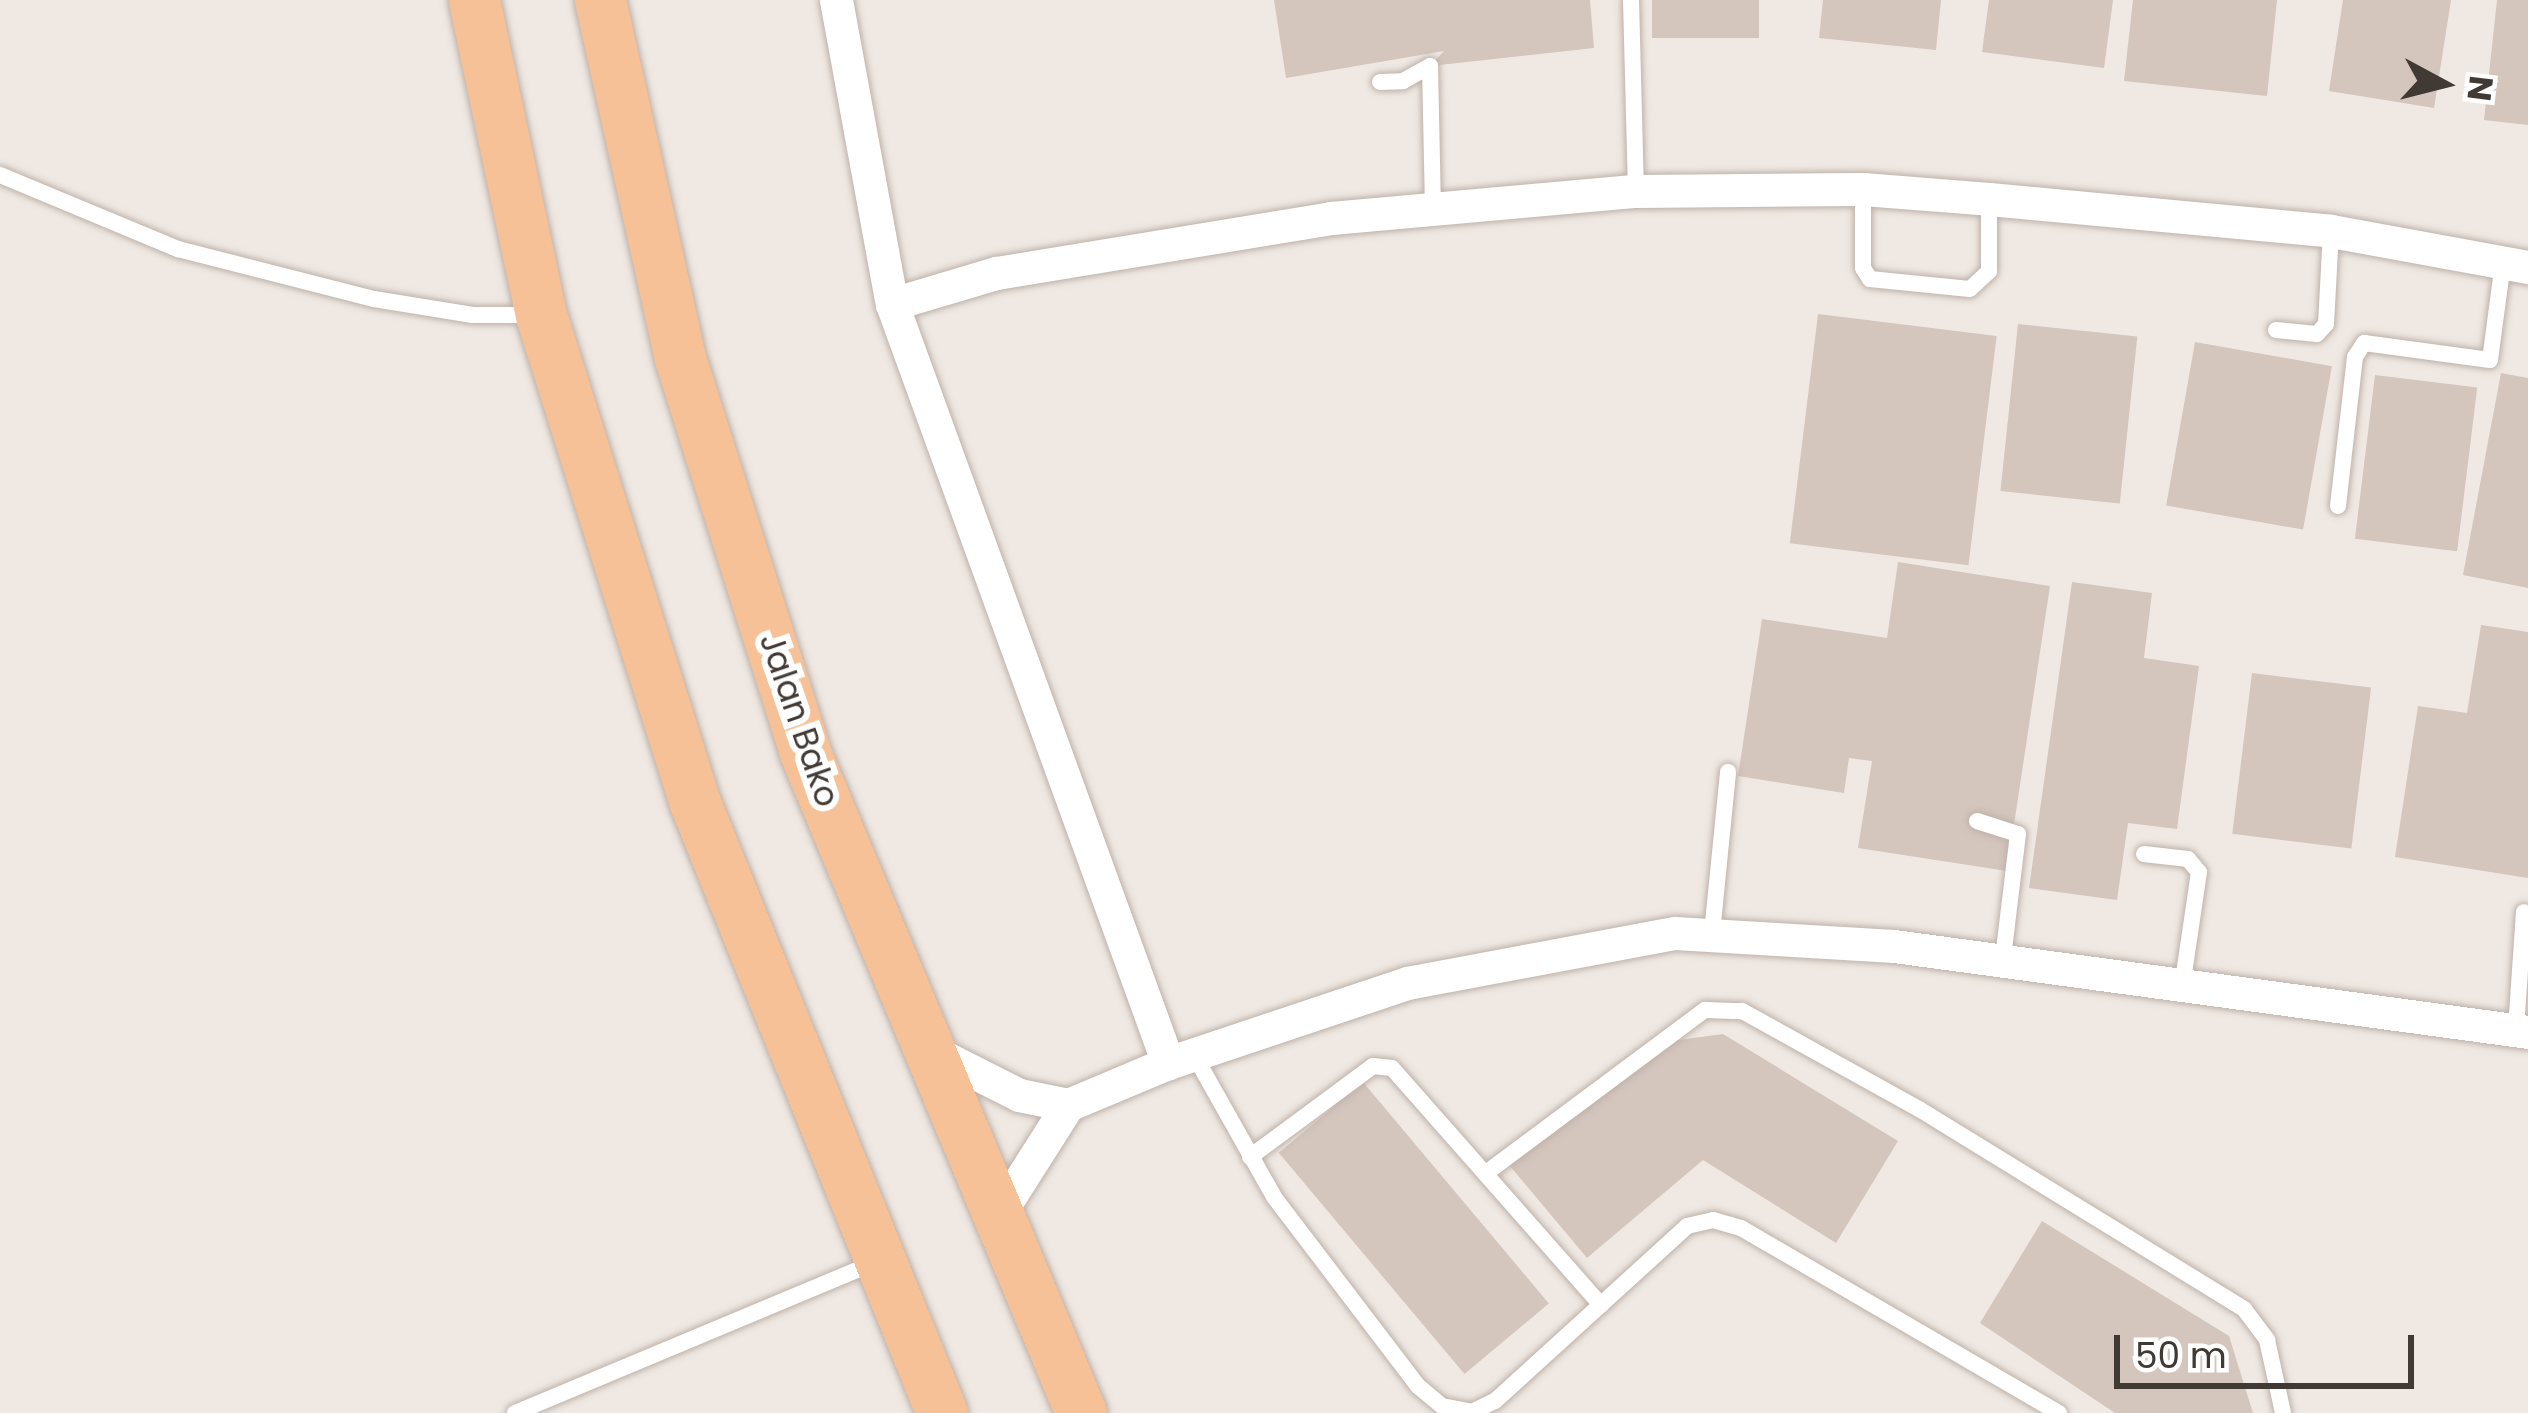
<!DOCTYPE html>
<html>
<head>
<meta charset="utf-8">
<style>
  body { margin:0 }
  #map { position:relative; width:2528px; height:1413px; overflow:hidden; background:#f0e9e3; font-family:Poppins,sans-serif }
  div>[style] { position:absolute }
  [style*='--x'] { left:calc(var(--x)*1px); top:calc(var(--y)*1px); width:calc(var(--w)*1px); rotate:calc(var(--a)*1deg) }
  .building>* { inset:0; background:#d4c5bd; transform-origin:0 0 }
  .roads { filter:drop-shadow(0 0 3px #beb2aa) drop-shadow(0 0 3px #beb2aa) }
  .service>* { height:16px; margin:-8px; padding:0 8px; transform-origin:8px; border-radius:8px; background:#fff }
  .minor>* { height:33px; margin:-16.5px; padding:0 16.5px; transform-origin:16.5px; border-radius:16.5px; background:#fff }
  .primary>* { height:51px; margin:-25.5px; padding:0 25.5px; transform-origin:25.5px; border-radius:25.5px; background:#f6c196 }
  span { translate:-50% -50%; white-space:nowrap; text-align:center; line-height:1.15; -webkit-text-stroke:12px #fff; paint-order:stroke }
  .street-label { font-size:33px; color:#413934 }
  .north { position:absolute; left:2384px; top:24px; width:120px; height:120px; -webkit-text-stroke:9px #fff; paint-order:stroke; rotate:97deg; font-size:33px; font-weight:700; line-height:48px; text-align:center; color:#413934 }
  .north::after { content:''; display:block; margin:auto; width:42px; height:54px; background:#413934; clip-path:polygon(50% 0,100% 100%,50% 72%,0 100%) }
  .scale { position:absolute; left:2114px; top:1335px; width:300px; height:54px; box-sizing:border-box; border:6px solid #413934; border-top:0; padding-left:15px; font-size:36px; line-height:42px; white-space:nowrap; color:#413934; -webkit-text-stroke:9px #fff; paint-order:stroke }
</style>
</head>
<body>
<div id="map">
  <div class="building">
    <i style="clip-path:polygon(1274px 0,1590px 0,1594px 48px,1430px 66px,1444px 51px,1286px 78px)"></i>
    <i style="left:1652px;top:0;width:107px;height:38px"></i>
    <i style="clip-path:polygon(1823px 0,1941px 0,1936px 50px,1819px 38px)"></i>
    <i style="clip-path:polygon(1989px 0,2113px 0,2104px 68px,1982px 52px)"></i>
    <i style="clip-path:polygon(2133px 0,2277px 0,2267px 96px,2124px 81px)"></i>
    <i style="clip-path:polygon(2343px 0,2451px 0,2434px 108px,2329px 91px)"></i>
    <i style="clip-path:polygon(2497px 0,2528px 0,2528px 125px,2484px 120px)"></i>
    <i style="left:1818px;top:314px;width:180px;height:231px;rotate:7deg"></i>
    <i style="left:2018px;top:324px;width:120px;height:168px;rotate:6deg"></i>
    <i style="left:2195px;top:342px;width:139px;height:166px;rotate:10deg"></i>
    <i style="clip-path:polygon(2501px 373px,2528px 378px,2528px 588px,2463px 575px)"></i>
    <i style="left:2375px;top:375px;width:103px;height:165px;rotate:7deg"></i>
    <i style="clip-path:polygon(1898px 562px,2050px 586px,2007px 871px,1858px 848px,1872px 761px,1849px 758px,1844px 793px,1738px 776px,1762px 619px,1887px 638px)"></i>
    <i style="clip-path:polygon(2072px 582px,2152px 593px,2144px 658px,2199px 666px,2177px 829px,2128px 823px,2117px 900px,2029px 888px)"></i>
    <i style="clip-path:polygon(2481px 625px,2528px 632px,2528px 878px,2395px 857px,2418px 706px,2467px 713px)"></i>
    <i style="left:2252px;top:673px;width:120px;height:162px;rotate:7deg"></i>
    <i style="clip-path:polygon(1723px 1034px,1898px 1141px,1836px 1243px,1703px 1160px,1587px 1258px,1504px 1159px,1664px 1042px)"></i>
    <i style="left:1363px;top:1082px;width:289px;height:110px;rotate:50deg"></i>
    <i style="clip-path:polygon(2042px 1221px,2229px 1336px,2253px 1413px,2115px 1413px,1980px 1323px)"></i>
  </div>
  <div class="roads">
    <div class="service">
      <i style="--x:1631;--y:0;--w:191;--a:88.5"></i>
      <i style="--x:1380;--y:82;--w:23;--a:-2"></i>
      <i style="--x:1403;--y:81;--w:31;--a:-29"></i>
      <i style="--x:1430;--y:66;--w:139;--a:88.8"></i>
      <i style="--x:0;--y:175;--w:193;--a:22.6"></i>
      <i style="--x:178;--y:249;--w:202;--a:14.3"></i>
      <i style="--x:374;--y:299;--w:100;--a:9.2"></i>
      <i style="--x:473;--y:315;--w:61;--a:0"></i>
      <i style="--x:1863;--y:189;--w:79;--a:90"></i>
      <i style="--x:1863;--y:268;--w:13;--a:58"></i>
      <i style="--x:1870;--y:279;--w:100;--a:5.7"></i>
      <i style="--x:1970;--y:289;--w:26;--a:-43"></i>
      <i style="--x:1989;--y:271;--w:72;--a:-90"></i>
      <i style="--x:2276;--y:330;--w:41;--a:5.6"></i>
      <i style="--x:2317;--y:334;--w:13;--a:-48"></i>
      <i style="--x:2326;--y:324;--w:93;--a:-86.9"></i>
      <i style="--x:2338;--y:506;--w:150;--a:-83.5"></i>
      <i style="--x:2355;--y:357;--w:17;--a:-57"></i>
      <i style="--x:2364;--y:343;--w:127;--a:7.7"></i>
      <i style="--x:2490;--y:360;--w:98;--a:-82.4"></i>
      <i style="--x:1977;--y:821;--w:43;--a:17.6"></i>
      <i style="--x:2018;--y:834;--w:125;--a:96.9"></i>
      <i style="--x:2144;--y:854;--w:44;--a:6.5"></i>
      <i style="--x:2188;--y:859;--w:17;--a:50"></i>
      <i style="--x:2199;--y:872;--w:110;--a:98.4"></i>
      <i style="--x:1712;--y:933;--w:162;--a:-84.3"></i>
      <i style="--x:2516;--y:1029;--w:117;--a:-86.1"></i>
      <i style="--x:1193;--y:1053;--w:165;--a:60.6"></i>
      <i style="--x:1274;--y:1197;--w:238;--a:52.7"></i>
      <i style="--x:1418;--y:1386;--w:31;--a:40"></i>
      <i style="--x:1442;--y:1406;--w:31;--a:11"></i>
      <i style="--x:1472;--y:1412;--w:25;--a:-26"></i>
      <i style="--x:1495;--y:1401;--w:260;--a:-42.3"></i>
      <i style="--x:1687;--y:1226;--w:27;--a:-13"></i>
      <i style="--x:1713;--y:1220;--w:29;--a:16"></i>
      <i style="--x:1741;--y:1228;--w:368;--a:30.2"></i>
      <i style="--x:1250;--y:1157;--w:153;--a:-36.5"></i>
      <i style="--x:1373;--y:1066;--w:19;--a:6"></i>
      <i style="--x:1392;--y:1068;--w:316;--a:48.6"></i>
      <i style="--x:1486;--y:1173;--w:273;--a:-36.7"></i>
      <i style="--x:1705;--y:1010;--w:37;--a:2"></i>
      <i style="--x:1742;--y:1011;--w:202;--a:29"></i>
      <i style="--x:1919;--y:1109;--w:382;--a:31.6"></i>
      <i style="--x:2244;--y:1309;--w:39;--a:53"></i>
      <i style="--x:2267;--y:1340;--w:75;--a:77.6"></i>
      <i style="--x:515;--y:1413;--w:394;--a:-22.7"></i>
    </div>
    <div class="minor">
      <i style="--x:836;--y:0;--w:309;--a:79.6"></i>
      <i style="--x:892;--y:304;--w:808;--a:70.02"></i>
      <i style="--x:892;--y:304;--w:109;--a:-16.6"></i>
      <i style="--x:996;--y:273;--w:339;--a:-9.3"></i>
      <i style="--x:1331;--y:218;--w:306;--a:-5.1"></i>
      <i style="--x:1636;--y:191;--w:227;--a:-0.5"></i>
      <i style="--x:1863;--y:189;--w:126;--a:4.5"></i>
      <i style="--x:1989;--y:199;--w:343;--a:5.3"></i>
      <i style="--x:2331;--y:231;--w:200;--a:10.4"></i>
      <i style="--x:932;--y:1051;--w:97;--a:26.8"></i>
      <i style="--x:1019;--y:1095;--w:50;--a:11.5"></i>
      <i style="--x:1000;--y:1212;--w:127;--a:-57.6"></i>
      <i style="--x:1068;--y:1105;--w:108;--a:-22.8"></i>
      <i style="--x:1168;--y:1063;--w:252;--a:-18.5"></i>
      <i style="--x:1407;--y:983;--w:273;--a:-10.6"></i>
      <i style="--x:1675;--y:933;--w:219;--a:3.4"></i>
      <i style="--x:1894;--y:946;--w:640;--a:7.72"></i>
    </div>
    <div class="primary">
      <i style="--x:474;--y:0;--w:322;--a:78"></i>
      <i style="--x:541;--y:315;--w:512;--a:72.49"></i>
      <i style="--x:695;--y:803;--w:658;--a:67.96"></i>
      <i style="--x:600;--y:0;--w:367;--a:77.4"></i>
      <i style="--x:680;--y:358;--w:411;--a:72.4"></i>
      <i style="--x:804;--y:750;--w:719;--a:67.32"></i>
    </div>
  </div>
  <div class="street-label">
    <span style="left:799px;top:720px;rotate:71deg">Jalan Bako</span>
  </div>
  <div class="north">N</div>
  <div class="scale">50 m</div>
</div>
</body>
</html>
